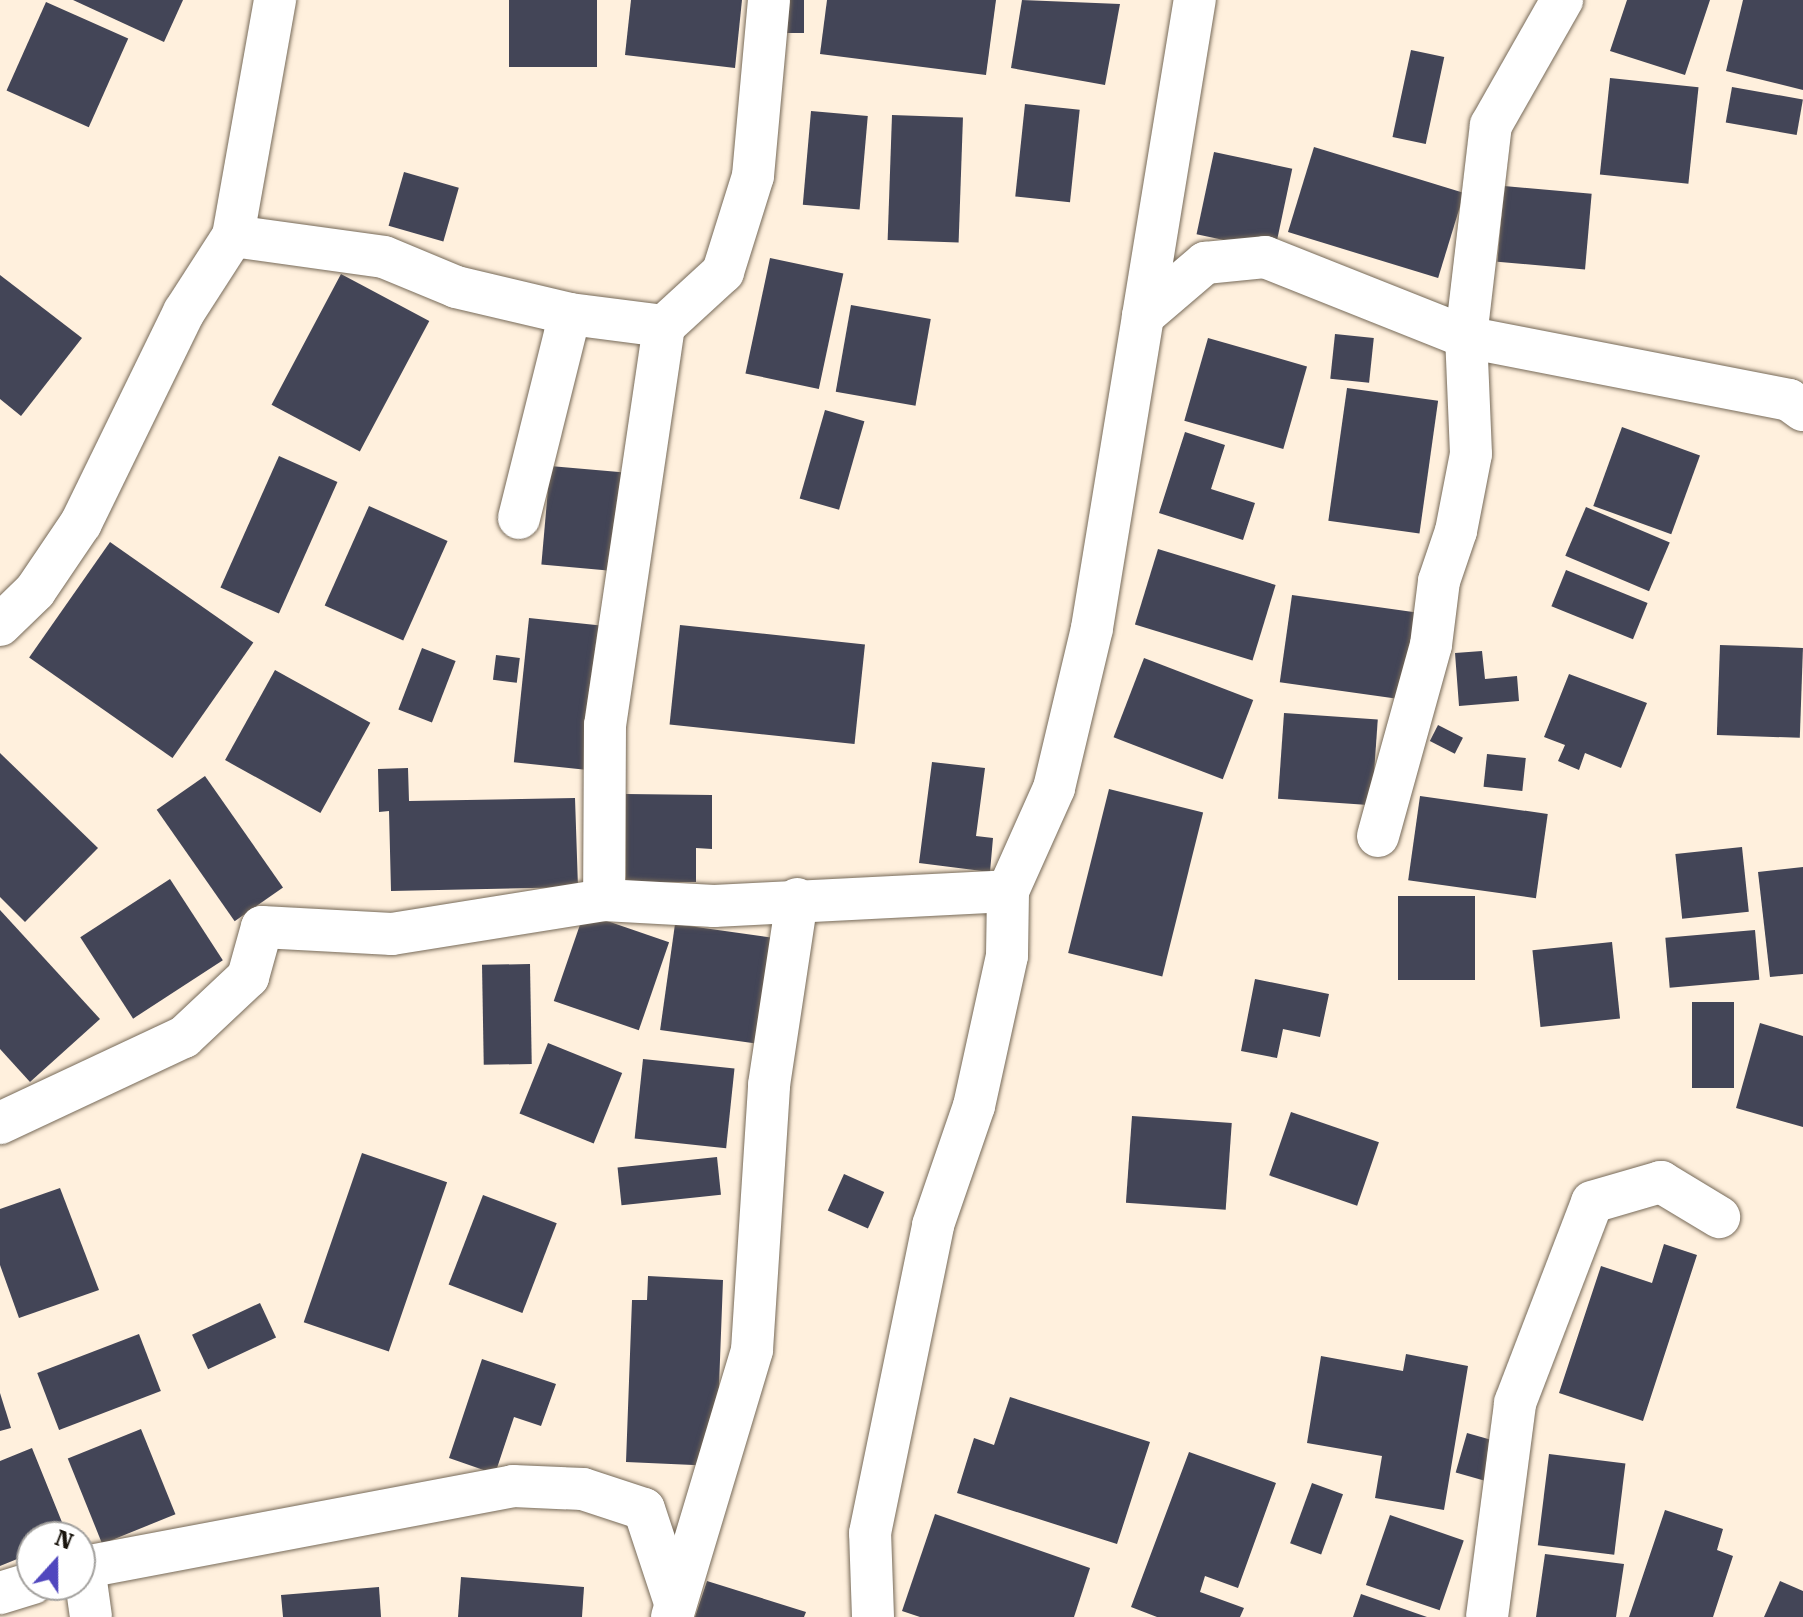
<!DOCTYPE html>
<html>
<head>
<meta charset="utf-8">
<style>
  body { margin:0 }
  #map { position:relative; width:1803px; height:1617px; overflow:hidden; background:#fff0dd; font-family:"Roboto Serif",serif }
  div>[style] { position:absolute }
  [style*='--x'] { left:calc(var(--x)*1px); top:calc(var(--y)*1px); width:calc(var(--w)*1px); rotate:calc(var(--a)*1deg) }
  .building>* { inset:0; background:#434557; transform-origin:0 0 }
  .roads { filter:drop-shadow(0 0 2px #776a59) drop-shadow(0 0 2px #776a59) }
  .minor>* { height:42px; margin:-21px; padding:0 21px; transform-origin:21px; border-radius:21px; background:#fff }
  span { translate:-50% -50%; white-space:nowrap; text-align:center; line-height:1.15; -webkit-text-stroke:8px #fff; paint-order:stroke }
  .north { position:absolute; left:16px; top:1521px; width:80px; height:80px; box-sizing:border-box; background:#fff; border:2px solid #a3a19e; border-radius:50%; rotate:21deg; font-size:22px; font-weight:700; line-height:32px; text-align:center; color:#19140d }
  .north::after { content:''; display:block; margin:auto; width:28px; height:36px; background:#5047be; clip-path:polygon(50% 0,100% 100%,50% 72%,0 100%) }
</style>
</head>
<body>
<div id="map">
  <div class="building">
    <i style="clip-path:polygon(73px 0,183px 0,164px 42px)"></i>
    <i style="left:509px;top:0;width:88px;height:67px"></i>
    <i style="clip-path:polygon(631px 0,742px 0,735px 68px,625px 55px)"></i>
    <i style="left:782px;top:0;width:22px;height:33px"></i>
    <i style="clip-path:polygon(827px 0,996px 0,986px 75px,820px 54px)"></i>
    <i style="clip-path:polygon(1022px 0,1120px 4px,1105px 85px,1011px 68px)"></i>
    <i style="clip-path:polygon(1627px 0,1710px 0,1685px 75px,1610px 51px)"></i>
    <i style="clip-path:polygon(1743px 0,1803px 0,1803px 90px,1726px 71px)"></i>
    <i style="left:46px;top:2px;width:90px;height:97px;rotate:24deg"></i>
    <i style="left:1411px;top:50px;width:34px;height:89px;rotate:12deg"></i>
    <i style="left:1610px;top:78px;width:89px;height:97px;rotate:6deg"></i>
    <i style="left:1732px;top:87px;width:72px;height:36px;rotate:10deg"></i>
    <i style="left:1025px;top:104px;width:55px;height:93px;rotate:6deg"></i>
    <i style="left:811px;top:111px;width:57px;height:94px;rotate:5deg"></i>
    <i style="left:892px;top:115px;width:71px;height:125px;rotate:2deg"></i>
    <i style="left:1314px;top:147px;width:157px;height:89px;rotate:17deg"></i>
    <i style="left:1214px;top:152px;width:80px;height:84px;rotate:12deg"></i>
    <i style="left:404px;top:172px;width:57px;height:56px;rotate:16deg"></i>
    <i style="left:1504px;top:186px;width:88px;height:76px;rotate:5deg"></i>
    <i style="left:770px;top:258px;width:75px;height:118px;rotate:12deg"></i>
    <i style="left:341px;top:274px;width:100px;height:148px;rotate:28deg"></i>
    <i style="clip-path:polygon(0 275px,82px 338px,21px 416px,0 399px)"></i>
    <i style="left:851px;top:305px;width:81px;height:88px;rotate:10deg"></i>
    <i style="left:1335px;top:334px;width:39px;height:45px;rotate:6deg"></i>
    <i style="left:1208px;top:338px;width:103px;height:86px;rotate:16deg"></i>
    <i style="left:1347px;top:388px;width:92px;height:134px;rotate:8deg"></i>
    <i style="left:825px;top:410px;width:41px;height:92px;rotate:16deg"></i>
    <i style="left:1622px;top:427px;width:83px;height:84px;rotate:20deg"></i>
    <i style="clip-path:polygon(1185px 432px,1225px 445px,1211px 489px,1255px 503px,1243px 540px,1159px 513px)"></i>
    <i style="left:279px;top:456px;width:64px;height:144px;rotate:24deg"></i>
    <i style="left:550px;top:466px;width:75px;height:99px;rotate:5deg"></i>
    <i style="left:369px;top:506px;width:86px;height:109px;rotate:24deg"></i>
    <i style="left:1586px;top:507px;width:91px;height:53px;rotate:23deg"></i>
    <i style="left:110px;top:542px;width:175px;height:141px;rotate:35deg"></i>
    <i style="left:1158px;top:549px;width:123px;height:79px;rotate:17deg"></i>
    <i style="left:1566px;top:570px;width:88px;height:39px;rotate:22deg"></i>
    <i style="left:1292px;top:595px;width:124px;height:88px;rotate:8deg"></i>
    <i style="left:529px;top:618px;width:72px;height:145px;rotate:6deg"></i>
    <i style="left:680px;top:625px;width:186px;height:100px;rotate:6deg"></i>
    <i style="left:1720px;top:645px;width:83px;height:90px;rotate:2deg"></i>
    <i style="left:422px;top:648px;width:36px;height:66px;rotate:21deg"></i>
    <i style="clip-path:polygon(1482px 651px,1485px 679px,1517px 676px,1519px 701px,1459px 706px,1455px 653px)"></i>
    <i style="left:496px;top:655px;width:24px;height:25px;rotate:7deg"></i>
    <i style="left:1144px;top:658px;width:117px;height:85px;rotate:21deg"></i>
    <i style="left:275px;top:670px;width:109px;height:103px;rotate:29deg"></i>
    <i style="clip-path:polygon(1569px 674px,1647px 703px,1621px 768px,1585px 753px,1579px 770px,1558px 761px,1565px 745px,1544px 737px)"></i>
    <i style="left:1284px;top:713px;width:94px;height:86px;rotate:4deg"></i>
    <i style="left:1438px;top:725px;width:28px;height:18px;rotate:27deg"></i>
    <i style="clip-path:polygon(0 753px,98px 848px,25px 922px,0 897px)"></i>
    <i style="left:1487px;top:754px;width:39px;height:33px;rotate:6deg"></i>
    <i style="clip-path:polygon(932px 762px,985px 768px,976px 836px,993px 838px,990px 872px,919px 863px)"></i>
    <i style="clip-path:polygon(408px 768px,409px 801px,575px 798px,578px 887px,391px 891px,389px 811px,379px 812px,378px 769px)"></i>
    <i style="left:205px;top:776px;width:136px;height:59px;rotate:55deg"></i>
    <i style="left:1109px;top:789px;width:97px;height:169px;rotate:14deg"></i>
    <i style="clip-path:polygon(626px 794px,712px 795px,712px 849px,696px 848px,696px 882px,626px 882px)"></i>
    <i style="left:1420px;top:796px;width:129px;height:85px;rotate:8deg"></i>
    <i style="left:1742px;top:847px;width:65px;height:67px;rotate:84deg"></i>
    <i style="clip-path:polygon(1803px 867px,1803px 974px,1770px 977px,1758px 872px)"></i>
    <i style="left:170px;top:879px;width:97px;height:107px;rotate:57deg"></i>
    <i style="left:1398px;top:896px;width:77px;height:84px"></i>
    <i style="clip-path:polygon(0 910px,100px 1019px,30px 1082px,0 1049px)"></i>
    <i style="left:584px;top:913px;width:90px;height:93px;rotate:19deg"></i>
    <i style="left:675px;top:924px;width:102px;height:107px;rotate:8deg"></i>
    <i style="left:1755px;top:930px;width:50px;height:90px;rotate:85deg"></i>
    <i style="left:1612px;top:942px;width:77px;height:80px;rotate:84deg"></i>
    <i style="left:530px;top:964px;width:100px;height:48px;rotate:89deg"></i>
    <i style="clip-path:polygon(1255px 979px,1329px 994px,1320px 1037px,1283px 1029px,1277px 1058px,1241px 1051px)"></i>
    <i style="left:1734px;top:1002px;width:86px;height:42px;rotate:90deg"></i>
    <i style="clip-path:polygon(1760px 1023px,1803px 1036px,1803px 1127px,1736px 1108px)"></i>
    <i style="left:548px;top:1043px;width:80px;height:76px;rotate:22deg"></i>
    <i style="left:643px;top:1059px;width:92px;height:80px;rotate:6deg"></i>
    <i style="left:1291px;top:1112px;width:93px;height:67px;rotate:19deg"></i>
    <i style="left:1132px;top:1116px;width:100px;height:87px;rotate:4deg"></i>
    <i style="left:362px;top:1153px;width:90px;height:179px;rotate:19deg"></i>
    <i style="left:717px;top:1157px;width:38px;height:100px;rotate:84deg"></i>
    <i style="left:844px;top:1174px;width:44px;height:40px;rotate:24deg"></i>
    <i style="clip-path:polygon(60px 1188px,99px 1290px,19px 1318px,0 1265px,0 1209px)"></i>
    <i style="left:483px;top:1195px;width:79px;height:96px;rotate:21deg"></i>
    <i style="clip-path:polygon(1664px 1244px,1697px 1255px,1643px 1421px,1559px 1393px,1601px 1266px,1652px 1283px)"></i>
    <i style="clip-path:polygon(648px 1276px,723px 1280px,716px 1466px,626px 1462px,632px 1300px,647px 1300px)"></i>
    <i style="left:260px;top:1303px;width:38px;height:75px;rotate:65deg"></i>
    <i style="left:139px;top:1334px;width:61px;height:109px;rotate:69deg"></i>
    <i style="clip-path:polygon(1406px 1354px,1468px 1366px,1444px 1510px,1375px 1498px,1382px 1456px,1307px 1443px,1321px 1356px,1403px 1371px)"></i>
    <i style="clip-path:polygon(482px 1359px,556px 1384px,541px 1426px,514px 1417px,495px 1474px,449px 1458px)"></i>
    <i style="clip-path:polygon(0 1393px,11px 1428px,0 1431px)"></i>
    <i style="clip-path:polygon(1010px 1397px,1150px 1442px,1117px 1544px,957px 1493px,974px 1438px,994px 1445px)"></i>
    <i style="left:141px;top:1429px;width:92px;height:79px;rotate:68deg"></i>
    <i style="left:1467px;top:1433px;width:33px;height:41px;rotate:16deg"></i>
    <i style="clip-path:polygon(32px 1448px,68px 1537px,32px 1537px,32px 1553px,0 1566px,0 1461px)"></i>
    <i style="clip-path:polygon(1189px 1452px,1276px 1483px,1238px 1588px,1205px 1576px,1200px 1592px,1244px 1608px,1240px 1617px,1157px 1617px,1131px 1607px)"></i>
    <i style="left:1549px;top:1454px;width:77px;height:92px;rotate:7deg"></i>
    <i style="left:1312px;top:1483px;width:33px;height:64px;rotate:20deg"></i>
    <i style="clip-path:polygon(1665px 1510px,1723px 1529px,1717px 1550px,1733px 1556px,1713px 1617px,1629px 1617px)"></i>
    <i style="clip-path:polygon(935px 1514px,1090px 1568px,1074px 1617px,920px 1617px,902px 1611px)"></i>
    <i style="left:1390px;top:1515px;width:78px;height:74px;rotate:19deg"></i>
    <i style="clip-path:polygon(1545px 1554px,1624px 1564px,1616px 1617px,1536px 1617px)"></i>
    <i style="clip-path:polygon(461px 1577px,584px 1587px,582px 1617px,458px 1617px)"></i>
    <i style="clip-path:polygon(707px 1581px,806px 1612px,804px 1617px,695px 1617px)"></i>
    <i style="clip-path:polygon(1780px 1581px,1803px 1591px,1803px 1617px,1764px 1617px)"></i>
    <i style="clip-path:polygon(379px 1587px,381px 1617px,283px 1617px,281px 1595px)"></i>
    <i style="clip-path:polygon(1361px 1594px,1427px 1617px,1353px 1617px)"></i>
  </div>
  <div class="roads">
    <div class="minor">
      <i style="--x:769;--y:0;--w:177;--a:95.2"></i>
      <i style="--x:753;--y:176;--w:101;--a:107.4"></i>
      <i style="--x:723;--y:272;--w:80;--a:137.5"></i>
      <i style="--x:664;--y:326;--w:403;--a:98.4"></i>
      <i style="--x:605;--y:725;--w:175;--a:90.3"></i>
      <i style="--x:604;--y:900;--w:110;--a:3.1"></i>
      <i style="--x:714;--y:906;--w:294;--a:-2.9"></i>
      <i style="--x:233;--y:236;--w:152;--a:7.9"></i>
      <i style="--x:384;--y:257;--w:78;--a:22.6"></i>
      <i style="--x:456;--y:287;--w:117;--a:13.3"></i>
      <i style="--x:570;--y:314;--w:95;--a:7.3"></i>
      <i style="--x:1143;--y:316;--w:320;--a:-80.7"></i>
      <i style="--x:519;--y:518;--w:210;--a:-76"></i>
      <i style="--x:0;--y:625;--w:49;--a:-44.2"></i>
      <i style="--x:35;--y:591;--w:82;--a:-55.9"></i>
      <i style="--x:81;--y:523;--w:235;--a:-64"></i>
      <i style="--x:184;--y:312;--w:90;--a:-57.2"></i>
      <i style="--x:233;--y:236;--w:240;--a:-79.9"></i>
      <i style="--x:1378;--y:836;--w:198;--a:-74.5"></i>
      <i style="--x:1431;--y:645;--w:64;--a:-82.9"></i>
      <i style="--x:1439;--y:581;--w:53;--a:-71.2"></i>
      <i style="--x:1456;--y:531;--w:78;--a:-79"></i>
      <i style="--x:1471;--y:454;--w:117;--a:-92.4"></i>
      <i style="--x:1466;--y:337;--w:213;--a:-83.3"></i>
      <i style="--x:1491;--y:125;--w:144;--a:-60.4"></i>
      <i style="--x:0;--y:1123;--w:203;--a:-25.1"></i>
      <i style="--x:184;--y:1037;--w:88;--a:-43.2"></i>
      <i style="--x:248;--y:977;--w:52;--a:-74.4"></i>
      <i style="--x:262;--y:927;--w:130;--a:3.1"></i>
      <i style="--x:392;--y:934;--w:215;--a:-9.1"></i>
      <i style="--x:84;--y:1567;--w:50;--a:82"></i>
      <i style="--x:80;--y:1568;--w:441;--a:-10.7"></i>
      <i style="--x:513;--y:1486;--w:70;--a:2.5"></i>
      <i style="--x:583;--y:1489;--w:64;--a:18.2"></i>
      <i style="--x:644;--y:1509;--w:99;--a:71.7"></i>
      <i style="--x:0;--y:1593;--w:34;--a:-17"></i>
      <i style="--x:672;--y:1617;--w:279;--a:-73.3"></i>
      <i style="--x:752;--y:1350;--w:266;--a:-86.3"></i>
      <i style="--x:769;--y:1085;--w:188;--a:-81.4"></i>
      <i style="--x:873;--y:1617;--w:84;--a:-92"></i>
      <i style="--x:870;--y:1533;--w:314;--a:-78.4"></i>
      <i style="--x:933;--y:1225;--w:126;--a:-71"></i>
      <i style="--x:974;--y:1106;--w:154;--a:-77.6"></i>
      <i style="--x:1007;--y:956;--w:65;--a:-89.1"></i>
      <i style="--x:1008;--y:891;--w:113;--a:-65.9"></i>
      <i style="--x:1054;--y:788;--w:164;--a:-76.6"></i>
      <i style="--x:1092;--y:628;--w:316;--a:-80.7"></i>
      <i style="--x:1143;--y:316;--w:82;--a:-40.5"></i>
      <i style="--x:1205;--y:263;--w:60;--a:-5.7"></i>
      <i style="--x:1265;--y:257;--w:216;--a:21.7"></i>
      <i style="--x:1466;--y:337;--w:329;--a:11"></i>
      <i style="--x:1789;--y:400;--w:17;--a:36"></i>
      <i style="--x:1487;--y:1617;--w:216;--a:-82.5"></i>
      <i style="--x:1515;--y:1403;--w:215;--a:-69"></i>
      <i style="--x:1592;--y:1202;--w:72;--a:-16.2"></i>
      <i style="--x:1661;--y:1182;--w:68;--a:31.1"></i>
    </div>
  </div>
  <div class="north">N</div>
</div>
</body>
</html>
